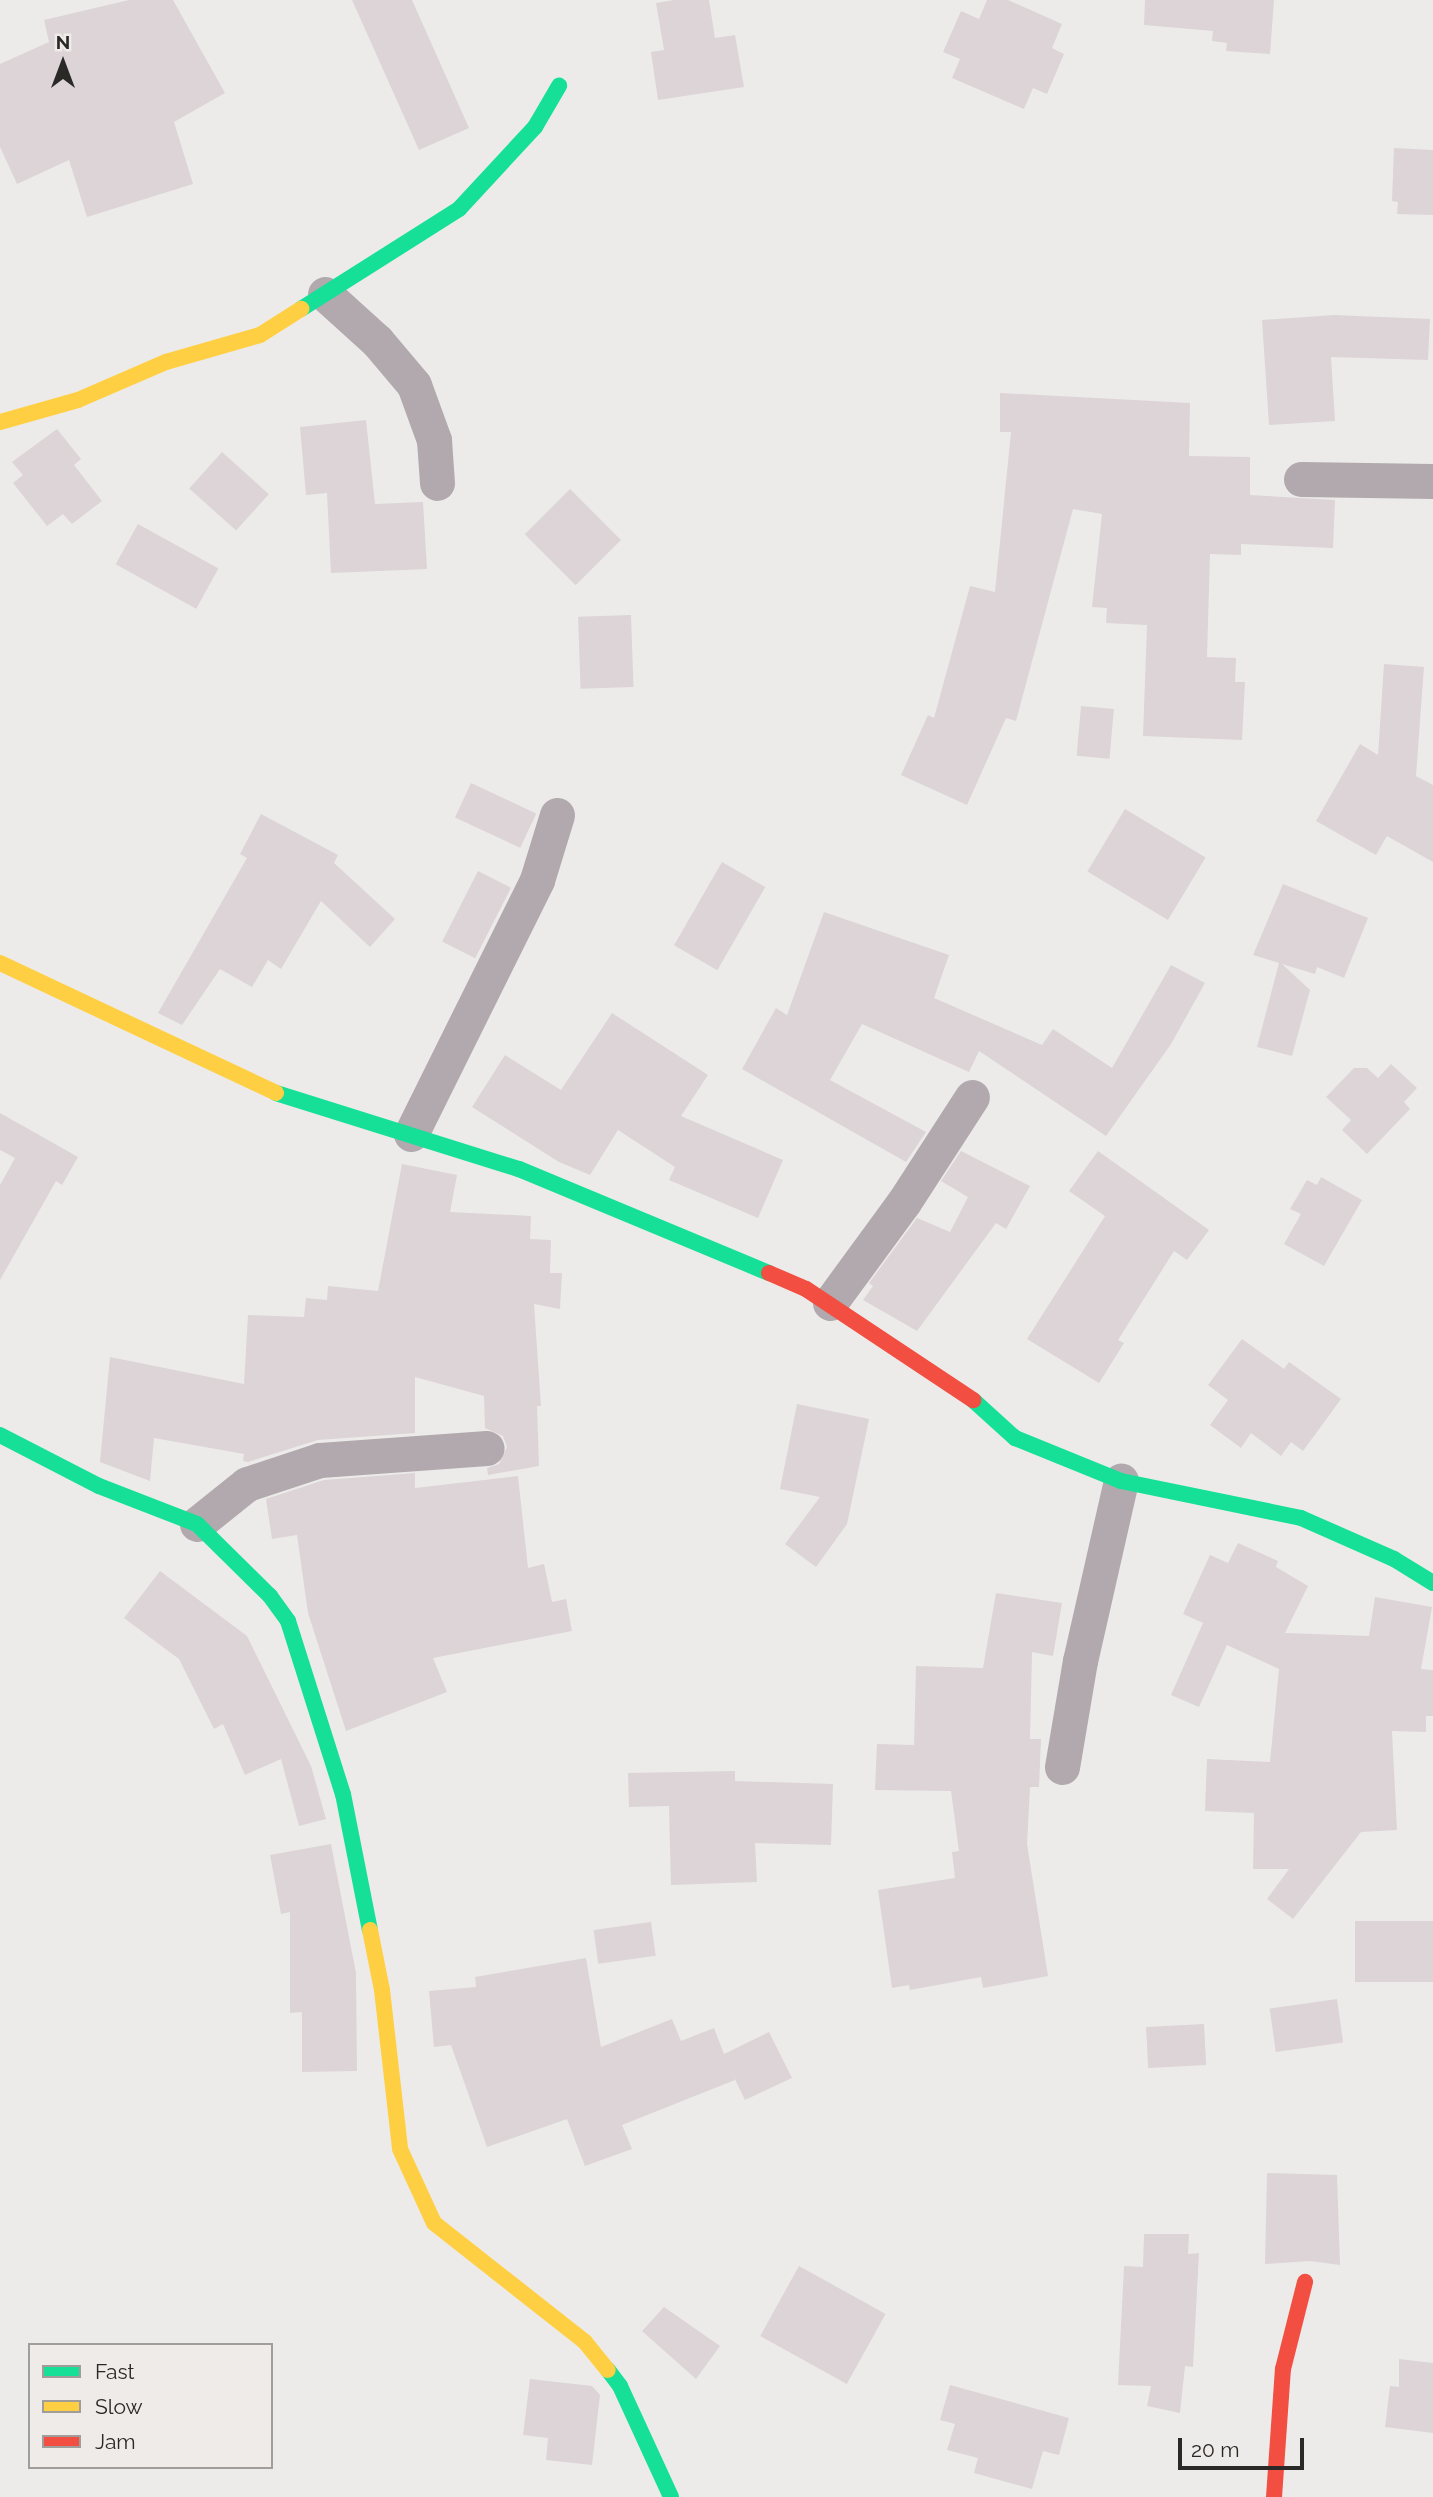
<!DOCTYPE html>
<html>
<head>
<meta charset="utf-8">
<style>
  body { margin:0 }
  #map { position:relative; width:1433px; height:2497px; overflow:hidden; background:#edebe9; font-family:Raleway,sans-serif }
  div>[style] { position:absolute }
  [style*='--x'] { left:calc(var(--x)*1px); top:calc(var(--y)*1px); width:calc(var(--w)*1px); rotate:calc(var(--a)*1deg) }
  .building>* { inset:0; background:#dcd4d7; transform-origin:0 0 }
  .street>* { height:35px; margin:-17.5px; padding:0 17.5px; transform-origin:17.5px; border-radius:17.5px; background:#b1a9ae }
  .fast>* { height:16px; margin:-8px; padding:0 8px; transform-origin:8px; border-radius:8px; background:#16e098 }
  .slow>* { height:16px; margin:-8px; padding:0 8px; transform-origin:8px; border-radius:8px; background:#ffcf43 }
  .jam>* { height:16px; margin:-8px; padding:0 8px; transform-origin:8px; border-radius:8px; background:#f24e42 }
  span { translate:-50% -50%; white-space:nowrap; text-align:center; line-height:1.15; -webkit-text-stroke:7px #eeebe8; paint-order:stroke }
  .legend { position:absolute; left:28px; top:2343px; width:245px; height:126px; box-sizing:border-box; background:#eeebe8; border:2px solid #a09d9b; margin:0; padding:9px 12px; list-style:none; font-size:21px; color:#2a2928 }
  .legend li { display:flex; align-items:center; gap:14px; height:35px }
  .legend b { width:35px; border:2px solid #a09d9b }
  .north { position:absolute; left:28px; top:28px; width:70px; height:70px; -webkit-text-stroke:5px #eeebe8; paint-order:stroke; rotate:0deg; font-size:19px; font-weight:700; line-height:28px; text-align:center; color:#2a2928 }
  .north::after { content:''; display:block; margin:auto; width:24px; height:32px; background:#2a2928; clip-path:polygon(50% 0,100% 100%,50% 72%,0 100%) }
  .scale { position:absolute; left:1178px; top:2438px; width:126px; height:32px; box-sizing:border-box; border:4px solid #2a2928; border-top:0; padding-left:9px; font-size:21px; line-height:24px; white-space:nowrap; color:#2a2928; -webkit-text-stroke:5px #eeebe8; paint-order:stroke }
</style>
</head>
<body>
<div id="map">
  <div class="building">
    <i style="clip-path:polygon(129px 0,173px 0,225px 93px,174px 122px,193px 184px,87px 217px,69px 160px,17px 184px,0 147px,0 64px,49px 42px,44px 20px)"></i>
    <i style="clip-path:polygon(352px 0,412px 0,469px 128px,419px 150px)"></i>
    <i style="clip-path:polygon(674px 0,709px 0,715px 38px,735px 35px,744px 87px,658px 100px,651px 52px,664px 50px,656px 3px)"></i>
    <i style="clip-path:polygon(987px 0,1008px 0,1062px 24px,1052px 48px,1064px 54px,1047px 94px,1033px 88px,1024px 109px,952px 78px,960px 59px,943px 52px,961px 11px,979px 19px)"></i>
    <i style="clip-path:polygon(1145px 0,1274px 0,1270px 54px,1226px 51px,1227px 43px,1212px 41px,1213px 31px,1144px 25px)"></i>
    <i style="clip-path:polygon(1394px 148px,1433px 150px,1433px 215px,1397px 214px,1398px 202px,1392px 201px)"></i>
    <i style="clip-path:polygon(1334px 315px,1430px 319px,1428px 360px,1331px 357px,1335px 421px,1269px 425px,1262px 320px)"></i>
    <i style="clip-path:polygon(1000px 393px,1190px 403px,1189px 456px,1250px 457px,1250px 495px,1335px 500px,1333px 548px,1241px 544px,1241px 555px,1210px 554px,1207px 657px,1236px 658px,1235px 682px,1245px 682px,1242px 740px,1143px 736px,1147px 625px,1106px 623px,1107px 608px,1092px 607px,1102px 514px,1073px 509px,1016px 721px,1006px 718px,967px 805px,901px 775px,928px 715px,934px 718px,970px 586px,995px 592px,1011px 432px,1000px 432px)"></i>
    <i style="clip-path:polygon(366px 420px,375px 504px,423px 502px,427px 569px,331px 573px,327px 493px,306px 495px,300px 427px)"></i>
    <i style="clip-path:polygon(57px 429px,81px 459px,74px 465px,102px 501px,72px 524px,63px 514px,47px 526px,13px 483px,23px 475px,12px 462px)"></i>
    <i style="left:222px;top:452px;width:63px;height:49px;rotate:42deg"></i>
    <i style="left:570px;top:489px;width:72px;height:64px;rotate:45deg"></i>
    <i style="left:138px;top:524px;width:92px;height:46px;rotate:29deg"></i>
    <i style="left:631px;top:615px;width:72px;height:53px;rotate:88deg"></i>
    <i style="clip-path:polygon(1384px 664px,1424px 667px,1416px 776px,1433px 785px,1433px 862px,1387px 836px,1376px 855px,1316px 821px,1360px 744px,1378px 755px)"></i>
    <i style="left:1081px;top:706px;width:33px;height:50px;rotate:5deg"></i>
    <i style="left:471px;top:783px;width:72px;height:38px;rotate:25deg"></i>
    <i style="left:1125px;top:809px;width:94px;height:73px;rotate:31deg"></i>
    <i style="clip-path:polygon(261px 814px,338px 855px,334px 863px,395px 919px,370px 947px,321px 901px,281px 969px,268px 960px,252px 987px,220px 969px,182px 1025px,158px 1013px,247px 858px,240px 854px)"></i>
    <i style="left:722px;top:862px;width:50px;height:96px;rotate:30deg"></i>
    <i style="left:478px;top:871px;width:37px;height:79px;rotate:27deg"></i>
    <i style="clip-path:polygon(1283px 884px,1368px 918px,1344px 978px,1317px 967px,1315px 974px,1282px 964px,1310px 990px,1292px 1056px,1257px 1047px,1279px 963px,1253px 955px)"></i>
    <i style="clip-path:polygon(824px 912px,949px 955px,934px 998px,1042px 1045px,1053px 1029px,1112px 1068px,1171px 965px,1205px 983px,1171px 1044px,1106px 1136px,979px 1051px,969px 1072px,862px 1024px,830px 1080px,926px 1132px,906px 1162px,742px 1069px,776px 1008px,787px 1015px)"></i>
    <i style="clip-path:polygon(612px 1013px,708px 1075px,681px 1116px,783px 1160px,758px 1218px,669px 1180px,675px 1167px,618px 1130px,590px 1175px,559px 1162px,472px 1107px,505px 1055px,561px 1090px)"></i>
    <i style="clip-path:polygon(1391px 1064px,1417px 1088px,1404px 1102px,1410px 1109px,1367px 1154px,1342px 1130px,1351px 1120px,1326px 1097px,1354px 1068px,1367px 1068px,1378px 1078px)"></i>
    <i style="clip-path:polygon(0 1113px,78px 1157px,62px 1185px,56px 1181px,0 1280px,0 1185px,15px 1158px,0 1150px)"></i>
    <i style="clip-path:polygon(961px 1151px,1030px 1186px,1006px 1229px,996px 1223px,917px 1331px,863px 1300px,873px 1286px,869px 1283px,917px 1218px,950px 1232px,968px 1197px,941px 1181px)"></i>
    <i style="clip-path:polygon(1098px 1151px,1209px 1230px,1187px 1260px,1174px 1251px,1118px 1340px,1124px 1343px,1099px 1383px,1027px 1339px,1105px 1216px,1069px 1191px)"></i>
    <i style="clip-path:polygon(402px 1164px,457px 1175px,450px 1212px,531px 1216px,530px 1239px,551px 1240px,550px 1273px,562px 1273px,560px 1309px,534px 1304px,541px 1406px,537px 1406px,539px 1466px,488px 1475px,487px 1468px,499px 1464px,507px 1447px,503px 1436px,485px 1428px,484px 1396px,415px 1377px,415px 1433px,318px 1440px,248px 1462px,243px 1461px,244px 1454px,154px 1438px,150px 1481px,100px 1462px,110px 1357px,244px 1384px,248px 1315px,304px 1317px,306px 1298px,327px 1300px,328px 1286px,378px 1291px)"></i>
    <i style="clip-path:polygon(1321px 1177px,1362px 1200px,1324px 1266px,1284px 1244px,1301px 1214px,1290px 1209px,1307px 1180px,1317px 1185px)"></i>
    <i style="clip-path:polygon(1242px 1339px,1284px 1369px,1289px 1362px,1341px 1399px,1303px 1451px,1291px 1442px,1281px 1456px,1251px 1433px,1241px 1448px,1210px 1425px,1228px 1400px,1208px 1385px)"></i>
    <i style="clip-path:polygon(797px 1404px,869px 1419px,847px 1524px,816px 1567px,785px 1544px,820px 1497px,780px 1489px)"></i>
    <i style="clip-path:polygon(415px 1473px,415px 1488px,518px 1476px,528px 1568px,544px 1564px,552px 1602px,566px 1599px,572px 1631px,433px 1658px,447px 1692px,346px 1731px,308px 1613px,297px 1535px,272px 1539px,266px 1499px,324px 1480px)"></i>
    <i style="clip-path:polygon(1238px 1543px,1278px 1561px,1276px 1567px,1308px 1586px,1285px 1633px,1369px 1636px,1375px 1597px,1432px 1607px,1421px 1669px,1433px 1670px,1433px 1716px,1426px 1716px,1426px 1732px,1392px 1731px,1397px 1830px,1361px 1832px,1293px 1919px,1267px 1899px,1289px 1869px,1253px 1869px,1254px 1813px,1205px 1811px,1207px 1759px,1270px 1762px,1279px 1669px,1227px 1645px,1199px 1707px,1171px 1695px,1203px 1623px,1183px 1614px,1210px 1555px,1228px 1563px)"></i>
    <i style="clip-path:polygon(160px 1571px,247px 1636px,311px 1766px,326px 1819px,299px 1826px,281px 1759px,245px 1775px,223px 1724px,214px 1729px,179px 1659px,124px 1618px)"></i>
    <i style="clip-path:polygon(996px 1593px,1062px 1603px,1053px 1656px,1032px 1652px,1030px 1739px,1041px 1739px,1039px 1787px,1030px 1787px,1027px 1844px,1048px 1976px,983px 1988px,981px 1977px,910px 1990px,909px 1985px,892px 1988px,878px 1890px,955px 1878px,952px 1852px,959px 1851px,951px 1791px,875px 1790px,877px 1744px,914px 1745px,916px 1666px,983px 1668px)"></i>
    <i style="clip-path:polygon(735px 1771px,735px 1781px,833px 1784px,831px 1845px,755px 1843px,757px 1882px,671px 1885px,669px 1806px,629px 1807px,628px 1773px)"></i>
    <i style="clip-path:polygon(331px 1844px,356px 1973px,357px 2071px,302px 2072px,302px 2012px,290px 2013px,290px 1912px,281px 1914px,270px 1855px)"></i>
    <i style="left:1433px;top:1921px;width:61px;height:78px;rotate:90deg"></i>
    <i style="left:651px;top:1922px;width:34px;height:58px;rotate:82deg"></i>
    <i style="clip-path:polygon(586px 1958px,601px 2047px,672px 2019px,681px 2041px,714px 2028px,724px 2054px,769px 2032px,792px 2078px,745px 2100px,731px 2071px,735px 2080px,622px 2125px,632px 2149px,585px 2166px,567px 2119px,487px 2147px,451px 2045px,434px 2047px,429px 1991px,476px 1987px,475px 1977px)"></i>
    <i style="left:1337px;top:1999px;width:44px;height:68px;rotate:82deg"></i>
    <i style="left:1204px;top:2024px;width:41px;height:58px;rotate:87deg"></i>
    <i style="clip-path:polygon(1267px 2173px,1337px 2175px,1340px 2265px,1310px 2261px,1265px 2264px)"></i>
    <i style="clip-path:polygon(1144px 2234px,1189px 2234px,1188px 2254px,1199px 2253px,1193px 2367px,1185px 2366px,1180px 2413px,1147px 2406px,1151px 2386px,1118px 2385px,1124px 2266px,1143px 2267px)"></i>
    <i style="left:799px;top:2266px;width:99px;height:80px;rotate:29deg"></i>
    <i style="clip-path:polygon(664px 2307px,720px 2346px,696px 2379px,642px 2331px)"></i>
    <i style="clip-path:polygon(1399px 2359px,1433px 2363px,1433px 2433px,1385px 2427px,1390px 2386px,1399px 2387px)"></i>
    <i style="clip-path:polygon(530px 2379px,592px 2386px,600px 2395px,592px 2465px,546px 2460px,548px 2438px,523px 2435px)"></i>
    <i style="clip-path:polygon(950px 2385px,1069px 2418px,1059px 2455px,1043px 2451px,1032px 2489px,974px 2473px,978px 2458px,947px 2450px,955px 2424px,940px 2420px)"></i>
  </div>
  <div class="street">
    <i style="--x:325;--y:294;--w:70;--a:42.1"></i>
    <i style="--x:377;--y:341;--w:57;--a:49.9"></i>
    <i style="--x:414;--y:385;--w:59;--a:70"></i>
    <i style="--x:434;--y:440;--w:43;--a:86"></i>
    <i style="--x:1301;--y:479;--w:132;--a:0.9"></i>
    <i style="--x:411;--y:1134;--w:284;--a:-63.6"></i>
    <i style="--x:537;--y:880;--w:68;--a:-72.9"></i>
    <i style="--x:830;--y:1303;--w:125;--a:-53.8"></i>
    <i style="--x:904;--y:1202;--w:125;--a:-57.1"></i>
    <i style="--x:197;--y:1524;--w:64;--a:-38.7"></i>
    <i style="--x:247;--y:1484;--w:77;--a:-18.2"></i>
    <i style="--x:320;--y:1460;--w:167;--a:-4.1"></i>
    <i style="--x:1062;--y:1767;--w:108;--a:-80.4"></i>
    <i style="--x:1080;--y:1661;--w:185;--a:-77.2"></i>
  </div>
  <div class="fast">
    <i style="--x:301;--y:309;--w:187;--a:-32.3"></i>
    <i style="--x:459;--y:209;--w:112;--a:-47.2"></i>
    <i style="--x:535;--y:127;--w:48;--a:-59.7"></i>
    <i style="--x:276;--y:1093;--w:255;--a:17.4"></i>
    <i style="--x:519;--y:1169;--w:271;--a:22.6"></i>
    <i style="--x:973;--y:1400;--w:57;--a:42.1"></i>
    <i style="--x:1015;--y:1438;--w:114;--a:22.1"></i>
    <i style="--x:1121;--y:1481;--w:184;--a:11.6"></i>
    <i style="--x:1301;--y:1518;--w:102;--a:23.8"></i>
    <i style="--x:1394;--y:1559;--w:46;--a:31.6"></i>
    <i style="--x:0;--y:1435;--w:111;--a:27.3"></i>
    <i style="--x:99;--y:1486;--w:105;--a:21.2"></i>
    <i style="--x:197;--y:1524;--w:103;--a:44.6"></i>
    <i style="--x:270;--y:1596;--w:31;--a:54"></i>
    <i style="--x:288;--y:1621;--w:182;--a:72.4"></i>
    <i style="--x:343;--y:1794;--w:139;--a:78.8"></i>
    <i style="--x:608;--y:2370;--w:20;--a:53"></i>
    <i style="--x:620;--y:2386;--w:122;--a:65.3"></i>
  </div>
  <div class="slow">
    <i style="--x:0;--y:422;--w:81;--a:-15.8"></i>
    <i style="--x:78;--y:400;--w:96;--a:-23.4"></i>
    <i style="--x:166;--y:362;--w:98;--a:-16"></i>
    <i style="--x:260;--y:335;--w:49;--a:-32.4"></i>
    <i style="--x:0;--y:963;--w:305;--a:25.2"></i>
    <i style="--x:370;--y:1930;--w:61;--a:78.7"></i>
    <i style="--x:382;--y:1990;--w:160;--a:83.5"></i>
    <i style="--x:400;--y:2149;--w:81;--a:65.3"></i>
    <i style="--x:434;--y:2223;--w:192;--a:38.2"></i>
    <i style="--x:585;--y:2342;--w:36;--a:51"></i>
  </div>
  <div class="jam">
    <i style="--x:769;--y:1273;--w:40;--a:23.4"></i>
    <i style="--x:806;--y:1289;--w:201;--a:33.6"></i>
    <i style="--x:1274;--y:2497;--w:128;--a:-86"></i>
    <i style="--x:1283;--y:2369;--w:90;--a:-75.8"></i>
  </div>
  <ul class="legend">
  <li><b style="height:9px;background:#16e098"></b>Fast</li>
  <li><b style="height:9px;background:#ffcf43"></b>Slow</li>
  <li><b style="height:9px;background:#f24e42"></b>Jam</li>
  </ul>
  <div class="north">N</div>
  <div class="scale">20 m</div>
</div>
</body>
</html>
